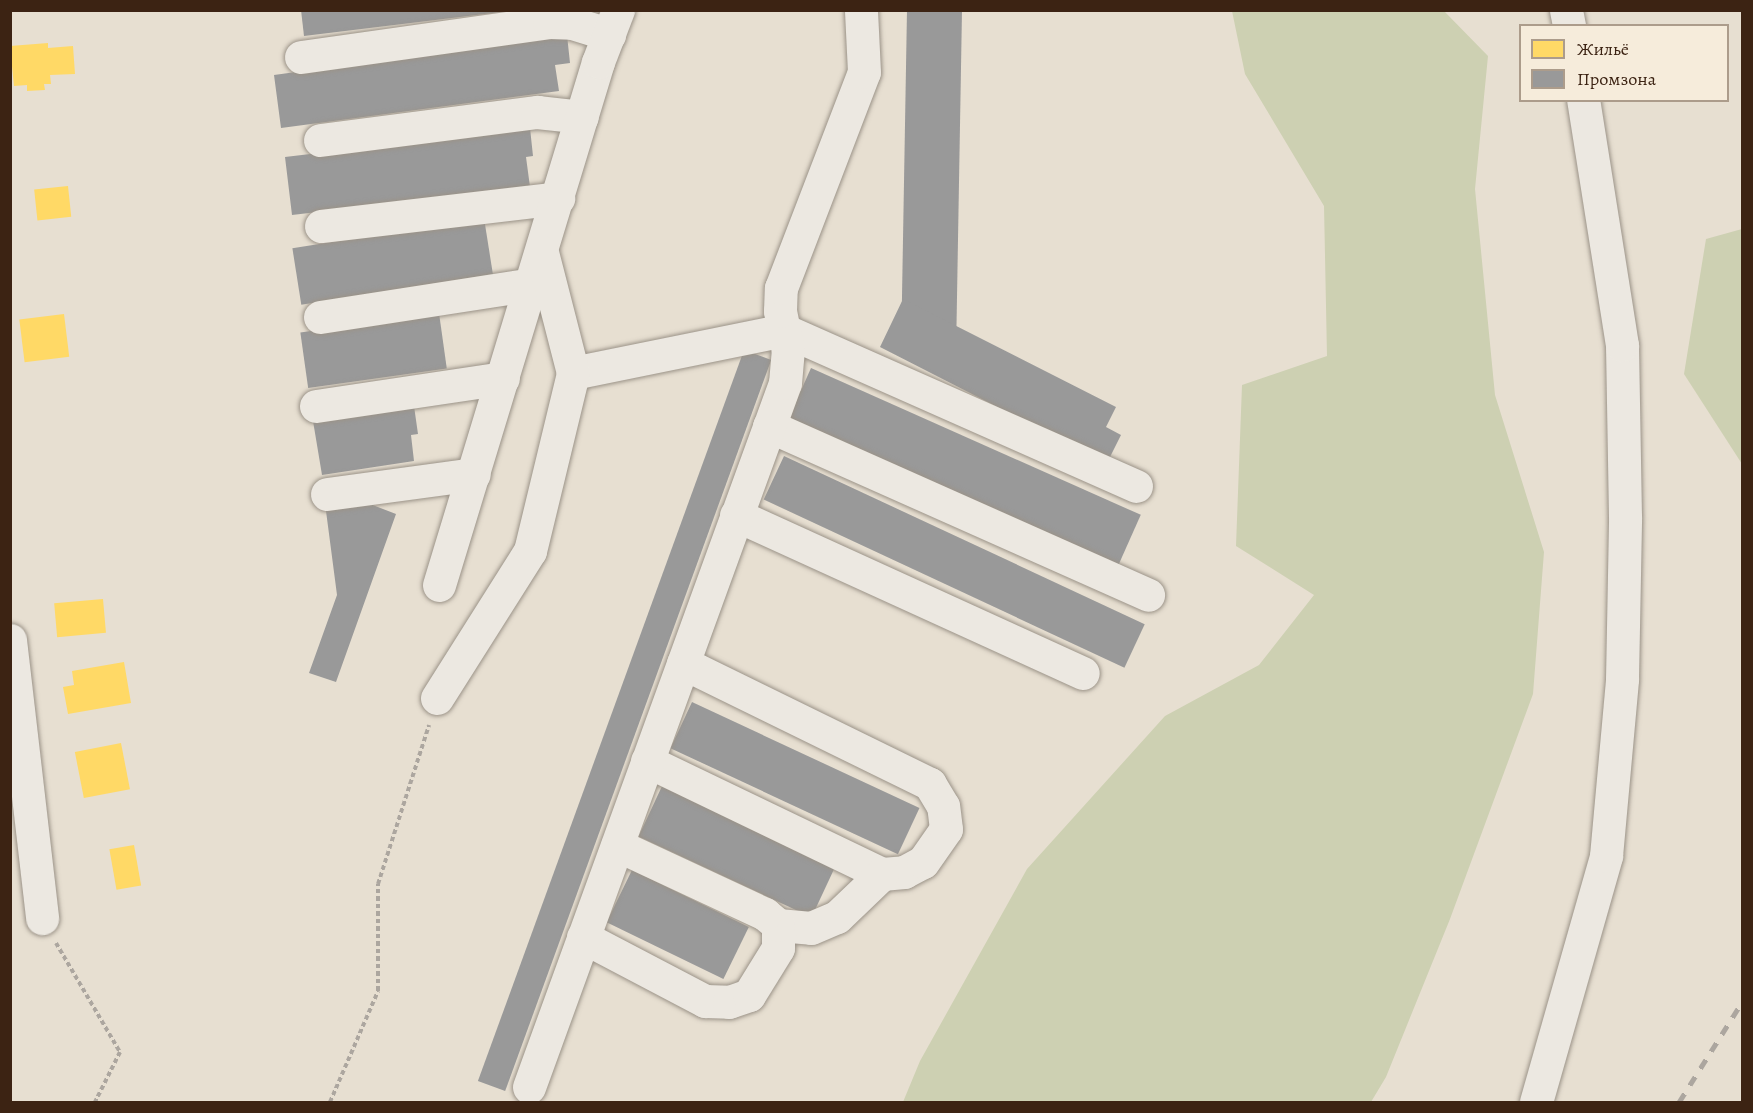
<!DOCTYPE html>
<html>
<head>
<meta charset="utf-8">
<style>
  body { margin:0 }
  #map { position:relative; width:1753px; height:1113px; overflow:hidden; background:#e7dfd1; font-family:Alegreya,serif }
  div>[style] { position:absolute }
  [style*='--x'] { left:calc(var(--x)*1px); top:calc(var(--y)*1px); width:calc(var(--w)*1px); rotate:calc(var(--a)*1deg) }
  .green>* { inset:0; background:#cdd0b2 }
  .homes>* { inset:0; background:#ffd966; transform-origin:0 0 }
  .industry>* { inset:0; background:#999; transform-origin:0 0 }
  .path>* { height:4px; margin-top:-2px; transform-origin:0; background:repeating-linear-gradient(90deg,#aca69f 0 4.5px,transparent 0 7.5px) }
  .roads { filter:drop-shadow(0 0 2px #9b9388) drop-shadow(0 0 2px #9b9388) }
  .minor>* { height:33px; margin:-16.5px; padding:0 16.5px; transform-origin:16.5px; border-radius:16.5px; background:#ece8e1 }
  .rail>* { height:4.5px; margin-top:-2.25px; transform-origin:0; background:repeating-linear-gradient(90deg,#aca69f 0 10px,transparent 0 20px) }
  span { translate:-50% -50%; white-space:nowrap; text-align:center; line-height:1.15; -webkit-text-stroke:6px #f6ecdb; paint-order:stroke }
  .frame { position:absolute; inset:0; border:12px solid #3c2313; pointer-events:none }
  .legend { position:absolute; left:1519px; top:24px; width:210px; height:78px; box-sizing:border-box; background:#f6ecdb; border:2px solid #ac9c8b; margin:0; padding:8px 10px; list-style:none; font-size:18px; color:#3c2313 }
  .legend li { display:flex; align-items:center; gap:12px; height:30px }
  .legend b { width:30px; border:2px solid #ac9c8b }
</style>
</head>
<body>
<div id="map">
  <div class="green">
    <i style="clip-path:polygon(1232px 11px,1444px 11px,1488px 56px,1475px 189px,1495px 395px,1544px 552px,1533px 694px,1450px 919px,1386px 1077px,1371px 1102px,903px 1102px,920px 1061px,1027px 869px,1165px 716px,1259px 665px,1314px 595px,1236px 546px,1242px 385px,1327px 356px,1324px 206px,1245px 74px)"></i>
    <i style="clip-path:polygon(1742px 229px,1742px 464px,1684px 374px,1706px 239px)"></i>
  </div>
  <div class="homes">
    <i style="clip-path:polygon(48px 43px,48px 48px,73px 46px,75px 74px,50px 75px,51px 84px,44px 84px,45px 90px,27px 91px,27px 85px,14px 86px,10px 46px)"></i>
    <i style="left:68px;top:186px;width:31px;height:34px;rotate:84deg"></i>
    <i style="left:64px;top:314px;width:43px;height:45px;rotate:83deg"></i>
    <i style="left:103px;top:599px;width:34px;height:49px;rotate:85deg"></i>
    <i style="clip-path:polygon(124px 662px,131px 703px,68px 714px,63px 687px,74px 685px,72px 671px)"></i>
    <i style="left:121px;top:743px;width:47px;height:47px;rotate:79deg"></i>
    <i style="left:134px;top:845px;width:41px;height:25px;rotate:80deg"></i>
  </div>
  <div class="industry">
    <i style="clip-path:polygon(301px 10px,501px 10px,501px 12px,304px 36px)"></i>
    <i style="left:907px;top:10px;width:55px;height:322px;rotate:1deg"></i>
    <i style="clip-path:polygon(567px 35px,570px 63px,555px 65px,559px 91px,281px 128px,274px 75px)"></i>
    <i style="clip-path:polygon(530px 128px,533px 156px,526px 157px,530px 187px,292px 215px,285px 157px)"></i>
    <i style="left:484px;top:218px;width:57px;height:194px;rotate:81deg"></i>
    <i style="clip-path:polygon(903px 299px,1116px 407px,1106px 427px,1121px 435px,1107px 463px,880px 347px)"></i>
    <i style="left:439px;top:313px;width:56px;height:140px;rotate:82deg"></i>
    <i style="left:744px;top:350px;width:29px;height:778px;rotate:20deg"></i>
    <i style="left:811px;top:368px;width:361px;height:56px;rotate:24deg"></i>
    <i style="clip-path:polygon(414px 406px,418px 434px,411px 435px,414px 461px,322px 475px,313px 421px)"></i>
    <i style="left:784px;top:456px;width:398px;height:48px;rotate:25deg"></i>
    <i style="clip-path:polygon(370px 504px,396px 514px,336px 682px,309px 673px,337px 595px,326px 511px)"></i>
    <i style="left:692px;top:702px;width:251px;height:51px;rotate:25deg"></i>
    <i style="left:663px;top:784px;width:191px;height:58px;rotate:25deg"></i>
    <i style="left:632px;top:870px;width:130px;height:58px;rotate:26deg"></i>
  </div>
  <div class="path">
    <i style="--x:56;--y:943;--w:126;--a:59.6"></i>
    <i style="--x:120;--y:1052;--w:56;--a:116.6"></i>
    <i style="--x:330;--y:1102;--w:121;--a:-66.6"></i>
    <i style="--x:378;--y:991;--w:107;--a:-90"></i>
    <i style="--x:378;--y:884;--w:167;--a:-72.2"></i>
  </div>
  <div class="roads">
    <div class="minor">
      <i style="--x:1566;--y:10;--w:16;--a:79"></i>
      <i style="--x:301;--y:57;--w:250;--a:-8"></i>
      <i style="--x:549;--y:22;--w:23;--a:2"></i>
      <i style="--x:572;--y:23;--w:39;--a:17"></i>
      <i style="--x:320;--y:140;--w:219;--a:-7.4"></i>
      <i style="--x:537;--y:112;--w:45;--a:6.3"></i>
      <i style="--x:321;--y:226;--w:239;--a:-6.7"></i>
      <i style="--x:320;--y:317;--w:215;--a:-8.8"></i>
      <i style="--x:573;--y:373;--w:215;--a:-11.5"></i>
      <i style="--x:784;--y:330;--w:385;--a:23.9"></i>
      <i style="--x:316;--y:406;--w:189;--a:-8.5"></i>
      <i style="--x:769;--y:426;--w:415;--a:24"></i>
      <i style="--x:327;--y:494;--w:148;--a:-7.7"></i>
      <i style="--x:736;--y:515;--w:381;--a:24.5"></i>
      <i style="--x:439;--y:585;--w:547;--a:-73.09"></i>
      <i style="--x:598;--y:62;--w:56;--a:-69"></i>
      <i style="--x:10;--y:640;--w:280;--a:83.4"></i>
      <i style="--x:437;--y:698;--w:174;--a:-57.7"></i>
      <i style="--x:530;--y:551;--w:183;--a:-76.4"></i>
      <i style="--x:573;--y:373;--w:125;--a:-104.4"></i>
      <i style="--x:647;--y:761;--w:261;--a:25.7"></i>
      <i style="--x:882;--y:874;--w:22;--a:-5"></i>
      <i style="--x:904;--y:872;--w:21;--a:-28"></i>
      <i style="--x:923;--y:862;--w:40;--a:-55.1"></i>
      <i style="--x:946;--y:829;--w:23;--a:-97"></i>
      <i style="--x:943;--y:806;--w:26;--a:-121"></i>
      <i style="--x:930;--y:784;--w:275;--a:-153.9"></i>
      <i style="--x:778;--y:925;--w:33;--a:5"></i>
      <i style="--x:811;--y:928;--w:28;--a:-23"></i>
      <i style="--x:837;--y:917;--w:62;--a:-43.7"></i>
      <i style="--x:583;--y:937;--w:138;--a:27.7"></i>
      <i style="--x:705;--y:1001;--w:24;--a:2"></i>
      <i style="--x:729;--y:1002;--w:21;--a:-19"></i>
      <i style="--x:749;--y:995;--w:55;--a:-58.3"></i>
      <i style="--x:778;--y:948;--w:23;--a:-90"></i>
      <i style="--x:778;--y:925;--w:17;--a:-140"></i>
      <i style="--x:765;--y:914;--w:163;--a:-155"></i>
      <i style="--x:529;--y:1087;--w:749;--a:-70.02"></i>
      <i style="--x:785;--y:383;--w:32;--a:-85"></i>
      <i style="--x:788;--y:351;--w:41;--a:-101.3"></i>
      <i style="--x:780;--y:311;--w:23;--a:-88"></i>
      <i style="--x:781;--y:288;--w:231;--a:-69"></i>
      <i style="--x:864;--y:72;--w:62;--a:-92.8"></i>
      <i style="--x:1536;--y:1102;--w:256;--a:-74.1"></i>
      <i style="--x:1606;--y:856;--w:178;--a:-84.8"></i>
      <i style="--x:1622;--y:679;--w:162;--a:-88.9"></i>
      <i style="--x:1625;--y:517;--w:172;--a:-91"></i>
      <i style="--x:1622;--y:345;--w:248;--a:-99"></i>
    </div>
  </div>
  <div class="rail">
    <i style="--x:1679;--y:1102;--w:118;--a:-57.8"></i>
  </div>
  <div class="frame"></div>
  <ul class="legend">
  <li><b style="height:16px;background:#ffd966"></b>Жильё</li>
  <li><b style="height:16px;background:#999"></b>Промзона</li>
  </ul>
</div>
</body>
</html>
